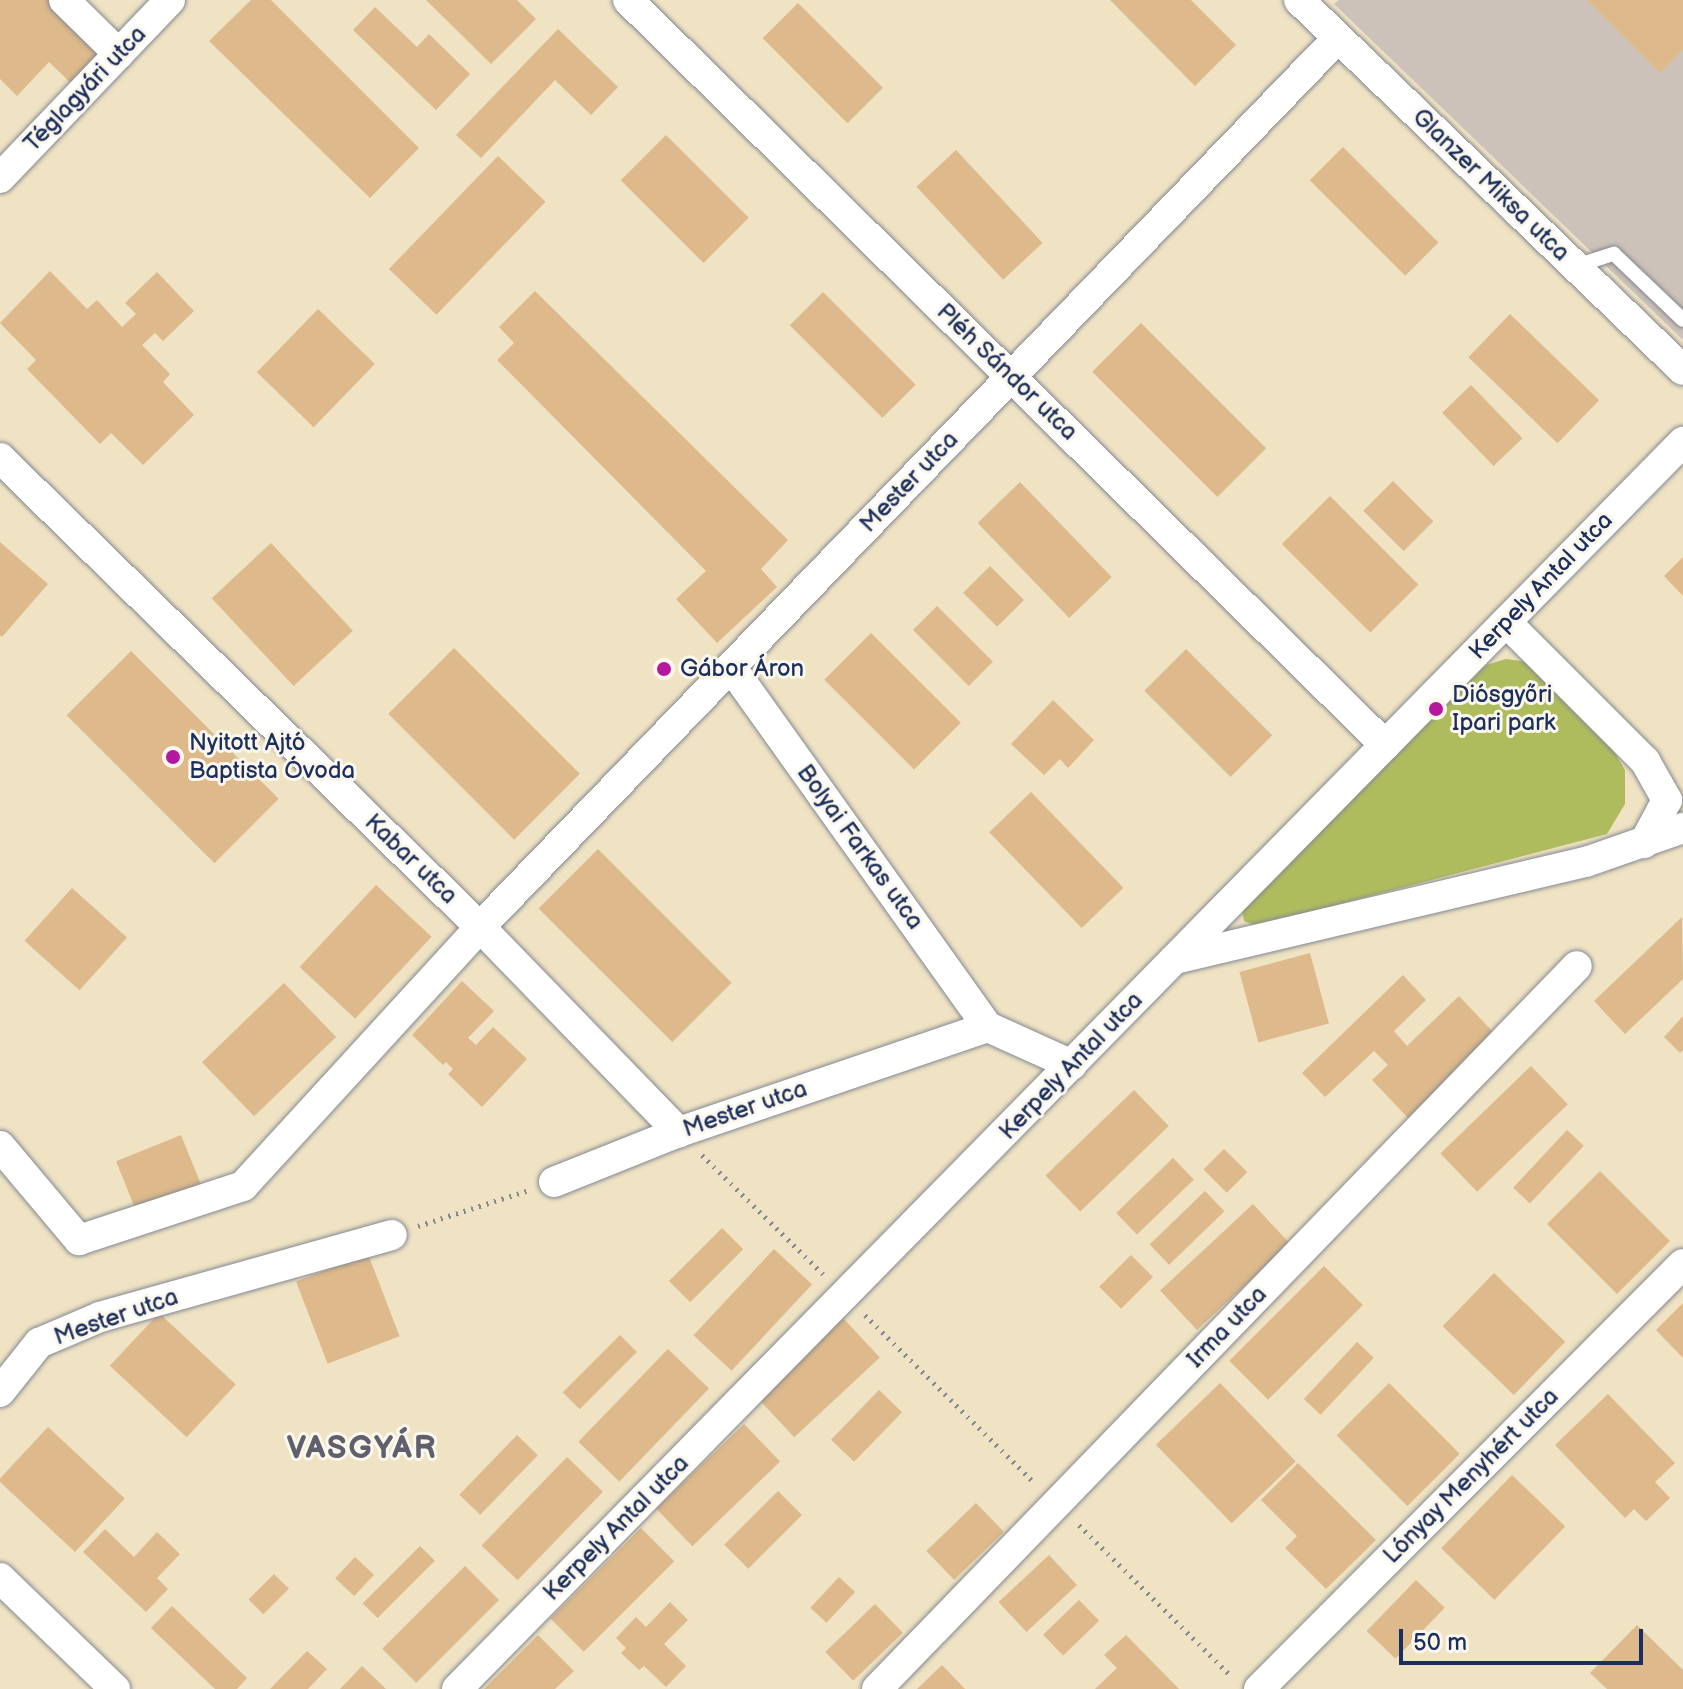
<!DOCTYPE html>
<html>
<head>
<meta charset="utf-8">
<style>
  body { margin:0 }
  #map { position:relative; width:1683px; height:1689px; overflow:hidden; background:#efe3c4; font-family:"Balsamiq Sans",sans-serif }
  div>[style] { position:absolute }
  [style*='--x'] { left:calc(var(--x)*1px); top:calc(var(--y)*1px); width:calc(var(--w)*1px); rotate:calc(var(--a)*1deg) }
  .industrial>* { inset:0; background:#cdc2b9 }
  .green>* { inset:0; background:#afbc5e }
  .building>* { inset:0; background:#ddb98b; transform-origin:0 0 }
  .path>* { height:5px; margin-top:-2.5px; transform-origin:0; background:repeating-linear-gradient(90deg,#858991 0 2px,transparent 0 8px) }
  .roads { filter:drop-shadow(0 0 2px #858991) drop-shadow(0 0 2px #858991) }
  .lane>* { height:14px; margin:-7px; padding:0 7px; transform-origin:7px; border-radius:7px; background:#fff }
  .street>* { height:30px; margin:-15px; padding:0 15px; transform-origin:15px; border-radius:15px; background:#fff }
  .dots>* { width:22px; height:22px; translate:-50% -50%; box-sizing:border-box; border:4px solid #fbf7ec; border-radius:50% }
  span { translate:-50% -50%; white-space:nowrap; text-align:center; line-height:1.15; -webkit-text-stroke:6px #fbf7ec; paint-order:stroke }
  .street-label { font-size:24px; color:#1b2f5e }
  .poi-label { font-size:24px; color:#1b2f5e }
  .left { translate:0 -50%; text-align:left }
  .district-label { font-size:32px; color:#5f5f6e; font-weight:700; letter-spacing:2px }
  .scale { position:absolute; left:1399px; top:1629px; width:244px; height:36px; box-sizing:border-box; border:4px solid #1b2f5e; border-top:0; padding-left:10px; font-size:24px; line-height:28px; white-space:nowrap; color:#1b2f5e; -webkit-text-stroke:6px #fbf7ec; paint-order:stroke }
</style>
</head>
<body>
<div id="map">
  <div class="industrial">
    <i style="clip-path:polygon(1339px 0,1683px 0,1683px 340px,1334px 4px)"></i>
  </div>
  <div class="green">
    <i style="clip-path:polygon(1506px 659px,1527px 662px,1607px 740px,1625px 770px,1625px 804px,1607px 834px,1256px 926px,1244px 921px,1242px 910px,1486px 665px)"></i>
  </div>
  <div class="building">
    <i style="clip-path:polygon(0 0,55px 0,109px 52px,76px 88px,49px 62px,17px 96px,0 79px)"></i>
    <i style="clip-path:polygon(251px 0,271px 0,419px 148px,370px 198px,209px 41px)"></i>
    <i style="clip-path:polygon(426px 0,517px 0,536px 19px,491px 64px)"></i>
    <i style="clip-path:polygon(1110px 0,1191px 0,1236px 45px,1195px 86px)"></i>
    <i style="clip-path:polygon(1587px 0,1683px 0,1683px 50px,1660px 73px)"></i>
    <i style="left:798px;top:3px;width:120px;height:50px;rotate:45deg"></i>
    <i style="clip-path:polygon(375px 7px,417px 47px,429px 34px,470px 74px,436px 110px,353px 30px)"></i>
    <i style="clip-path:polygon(558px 29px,618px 87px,591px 115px,555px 80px,481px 158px,456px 135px)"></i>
    <i style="left:666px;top:135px;width:117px;height:64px;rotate:45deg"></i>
    <i style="left:1343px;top:147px;width:135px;height:47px;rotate:45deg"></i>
    <i style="left:956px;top:150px;width:127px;height:54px;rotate:47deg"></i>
    <i style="left:498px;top:156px;width:66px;height:157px;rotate:44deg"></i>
    <i style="clip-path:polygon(50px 271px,87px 309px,97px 300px,122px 327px,136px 314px,125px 303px,157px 272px,194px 311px,163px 341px,155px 333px,142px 345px,170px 374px,163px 382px,194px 415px,143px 465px,111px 433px,100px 444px,27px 369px,36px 360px,0 323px)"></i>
    <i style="clip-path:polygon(535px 291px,788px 540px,761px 569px,777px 587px,717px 643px,676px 599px,706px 571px,497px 360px,514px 343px,499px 327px)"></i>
    <i style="left:823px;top:292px;width:131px;height:47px;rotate:45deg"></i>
    <i style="left:318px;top:309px;width:79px;height:88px;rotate:44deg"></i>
    <i style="left:1510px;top:314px;width:124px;height:60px;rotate:44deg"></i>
    <i style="left:1141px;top:323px;width:177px;height:69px;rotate:45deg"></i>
    <i style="left:1471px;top:385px;width:74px;height:40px;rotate:46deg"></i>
    <i style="left:1393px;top:481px;width:57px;height:42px;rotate:45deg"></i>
    <i style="left:1020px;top:482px;width:132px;height:59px;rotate:46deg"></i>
    <i style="left:1330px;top:496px;width:125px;height:68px;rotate:45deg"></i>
    <i style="clip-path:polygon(0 542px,48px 584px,2px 637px,0 635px)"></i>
    <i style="left:271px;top:543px;width:120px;height:81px;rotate:47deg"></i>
    <i style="clip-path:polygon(1683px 557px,1683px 596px,1664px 576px)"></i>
    <i style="left:990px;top:566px;width:48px;height:38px;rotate:45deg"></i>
    <i style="left:937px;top:606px;width:79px;height:34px;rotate:45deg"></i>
    <i style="left:871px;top:633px;width:127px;height:66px;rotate:45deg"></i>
    <i style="left:454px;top:648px;width:178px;height:93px;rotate:45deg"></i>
    <i style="left:1186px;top:649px;width:122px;height:59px;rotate:45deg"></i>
    <i style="left:131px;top:651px;width:209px;height:91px;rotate:45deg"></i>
    <i style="clip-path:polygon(1053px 700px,1094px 740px,1068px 768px,1060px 759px,1044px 775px,1011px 744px)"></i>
    <i style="left:1031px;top:792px;width:133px;height:58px;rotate:46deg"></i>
    <i style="left:598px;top:849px;width:189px;height:84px;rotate:45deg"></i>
    <i style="left:376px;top:885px;width:76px;height:112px;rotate:43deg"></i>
    <i style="left:72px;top:888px;width:74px;height:71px;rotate:42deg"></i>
    <i style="clip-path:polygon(1682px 917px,1683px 979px,1625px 1034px,1594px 1001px)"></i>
    <i style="left:1310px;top:953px;width:73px;height:73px;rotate:75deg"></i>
    <i style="clip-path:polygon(1403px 975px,1426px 1000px,1394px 1031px,1407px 1046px,1459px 996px,1495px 1034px,1408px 1118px,1372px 1080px,1388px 1065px,1374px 1051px,1325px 1097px,1302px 1073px)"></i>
    <i style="clip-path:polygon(462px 981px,494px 1011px,468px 1038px,476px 1045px,493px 1027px,527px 1059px,482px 1107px,448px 1074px,453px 1069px,446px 1062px,443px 1065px,412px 1035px)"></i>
    <i style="left:284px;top:983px;width:75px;height:114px;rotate:46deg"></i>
    <i style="clip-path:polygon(1683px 1016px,1683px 1050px,1680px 1053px,1664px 1037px)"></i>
    <i style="left:1531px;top:1066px;width:53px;height:126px;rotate:46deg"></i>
    <i style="left:1134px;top:1090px;width:50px;height:123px;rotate:46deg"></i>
    <i style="left:1567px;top:1130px;width:23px;height:79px;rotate:43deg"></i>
    <i style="left:181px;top:1135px;width:62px;height:70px;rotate:68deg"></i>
    <i style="left:1224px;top:1149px;width:33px;height:29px;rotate:45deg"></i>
    <i style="left:1173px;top:1158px;width:30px;height:79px;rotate:46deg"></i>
    <i style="left:1600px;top:1171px;width:99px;height:75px;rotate:45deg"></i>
    <i style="left:1205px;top:1191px;width:28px;height:77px;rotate:46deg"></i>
    <i style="left:1253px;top:1204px;width:54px;height:127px;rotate:47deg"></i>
    <i style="left:722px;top:1228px;width:30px;height:75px;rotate:45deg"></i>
    <i style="left:774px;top:1249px;width:52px;height:118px;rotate:43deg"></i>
    <i style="left:368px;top:1254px;width:88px;height:77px;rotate:69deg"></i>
    <i style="left:1131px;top:1255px;width:31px;height:45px;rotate:45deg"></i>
    <i style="left:1324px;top:1266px;width:55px;height:134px;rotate:45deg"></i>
    <i style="left:1494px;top:1273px;width:99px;height:74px;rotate:44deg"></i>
    <i style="clip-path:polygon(1683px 1303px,1683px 1358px,1656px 1330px)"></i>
    <i style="left:159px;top:1313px;width:105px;height:72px;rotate:43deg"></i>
    <i style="left:843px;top:1318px;width:54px;height:117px;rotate:47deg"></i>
    <i style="left:620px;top:1335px;width:24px;height:81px;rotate:45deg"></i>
    <i style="left:1357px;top:1342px;width:23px;height:78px;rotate:43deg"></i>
    <i style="left:668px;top:1349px;width:57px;height:129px;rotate:44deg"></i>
    <i style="left:1220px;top:1383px;width:109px;height:89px;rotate:46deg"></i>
    <i style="left:1389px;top:1383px;width:100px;height:74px;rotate:45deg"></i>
    <i style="left:879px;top:1390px;width:32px;height:69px;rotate:44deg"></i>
    <i style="clip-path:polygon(1608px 1394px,1675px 1463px,1655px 1482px,1670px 1498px,1646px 1521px,1634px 1509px,1625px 1518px,1555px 1445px)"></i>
    <i style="left:744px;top:1424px;width:52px;height:122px;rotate:46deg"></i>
    <i style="left:48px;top:1427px;width:105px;height:73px;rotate:43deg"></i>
    <i style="left:517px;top:1435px;width:29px;height:83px;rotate:44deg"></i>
    <i style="left:567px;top:1457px;width:50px;height:123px;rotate:44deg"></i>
    <i style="clip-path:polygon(1298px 1463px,1376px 1540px,1326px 1589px,1285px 1548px,1297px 1536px,1261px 1500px)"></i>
    <i style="left:1512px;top:1475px;width:74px;height:102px;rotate:44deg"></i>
    <i style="left:778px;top:1491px;width:34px;height:76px;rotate:45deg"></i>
    <i style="left:976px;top:1503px;width:40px;height:69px;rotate:46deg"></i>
    <i style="left:641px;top:1528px;width:47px;height:128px;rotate:45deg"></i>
    <i style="clip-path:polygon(105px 1529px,134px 1557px,157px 1532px,180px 1554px,157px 1578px,168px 1589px,146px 1612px,83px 1552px)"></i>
    <i style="left:420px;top:1546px;width:21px;height:81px;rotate:45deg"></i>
    <i style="left:1049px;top:1555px;width:41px;height:69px;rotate:47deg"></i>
    <i style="left:355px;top:1557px;width:26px;height:29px;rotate:43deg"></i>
    <i style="left:465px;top:1566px;width:48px;height:117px;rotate:45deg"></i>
    <i style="left:274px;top:1574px;width:21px;height:36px;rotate:45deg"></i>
    <i style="left:839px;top:1577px;width:22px;height:42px;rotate:43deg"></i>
    <i style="left:1416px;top:1580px;width:40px;height:71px;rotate:44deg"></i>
    <i style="left:1079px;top:1600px;width:29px;height:50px;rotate:46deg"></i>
    <i style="clip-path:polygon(670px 1602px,688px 1620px,664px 1644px,686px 1666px,666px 1687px,644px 1666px,639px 1670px,621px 1653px,626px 1648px,616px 1638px,636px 1617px,646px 1627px)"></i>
    <i style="left:875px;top:1604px;width:40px;height:69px;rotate:46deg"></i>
    <i style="clip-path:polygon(172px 1606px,247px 1678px,237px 1689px,215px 1689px,151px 1628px)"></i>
    <i style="clip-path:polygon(1637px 1625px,1683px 1670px,1683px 1689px,1607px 1689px,1590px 1673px)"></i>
    <i style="clip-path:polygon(538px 1635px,574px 1671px,555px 1689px,484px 1689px)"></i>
    <i style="clip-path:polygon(1126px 1635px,1179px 1689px,1095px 1689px,1117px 1668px,1104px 1655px)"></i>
    <i style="clip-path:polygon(307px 1651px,327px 1669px,308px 1689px,270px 1689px)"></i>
    <i style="clip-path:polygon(942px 1665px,965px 1689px,917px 1689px)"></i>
    <i style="clip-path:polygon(362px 1666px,386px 1689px,340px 1689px)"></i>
  </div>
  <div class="path">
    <i style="--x:702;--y:1155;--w:170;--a:44.5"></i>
    <i style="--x:418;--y:1226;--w:114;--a:-18"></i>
    <i style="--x:865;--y:1315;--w:238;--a:44.7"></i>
    <i style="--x:1079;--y:1525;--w:214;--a:44.8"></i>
  </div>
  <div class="roads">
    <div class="lane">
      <i style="--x:1576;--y:266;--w:40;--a:-18"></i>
      <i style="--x:1614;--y:254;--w:95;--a:43.7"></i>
    </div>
    <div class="street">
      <i style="--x:64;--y:0;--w:77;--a:44.5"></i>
      <i style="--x:628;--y:0;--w:1062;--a:44.54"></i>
      <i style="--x:1299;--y:0;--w:533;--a:43.94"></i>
      <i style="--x:0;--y:178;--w:246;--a:-46.3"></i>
      <i style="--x:0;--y:458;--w:671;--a:44.34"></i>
      <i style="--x:480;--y:927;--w:286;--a:45.9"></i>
      <i style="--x:1506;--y:622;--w:197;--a:45"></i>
      <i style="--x:1645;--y:761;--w:45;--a:60.6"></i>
      <i style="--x:1667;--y:800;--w:49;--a:118.1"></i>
      <i style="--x:731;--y:667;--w:442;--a:54.5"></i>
      <i style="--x:1175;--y:959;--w:422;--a:-13.3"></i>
      <i style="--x:1586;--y:862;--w:103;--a:-19.3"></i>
      <i style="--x:0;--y:1146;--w:123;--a:50"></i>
      <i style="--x:79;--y:1240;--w:173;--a:-18.2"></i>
      <i style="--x:243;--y:1186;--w:351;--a:-47.5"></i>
      <i style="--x:480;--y:927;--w:1236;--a:-46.02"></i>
      <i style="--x:554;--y:1182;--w:135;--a:-21.8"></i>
      <i style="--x:679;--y:1132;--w:326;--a:-18.8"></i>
      <i style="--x:988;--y:1027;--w:92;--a:24.3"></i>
      <i style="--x:0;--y:1392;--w:63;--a:-51.5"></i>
      <i style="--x:39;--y:1343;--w:66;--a:-23.1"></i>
      <i style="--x:100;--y:1317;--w:303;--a:-15.7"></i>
      <i style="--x:0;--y:1578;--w:160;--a:44"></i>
      <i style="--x:457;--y:1689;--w:1749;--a:-45.49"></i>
      <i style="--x:877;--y:1689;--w:1006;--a:-45.93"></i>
      <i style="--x:1259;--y:1689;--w:600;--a:-45.07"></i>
    </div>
  </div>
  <div class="dots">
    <i style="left:664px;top:669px;background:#b5179e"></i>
    <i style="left:1436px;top:709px;background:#b5179e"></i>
    <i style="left:173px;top:757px;background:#b5179e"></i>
  </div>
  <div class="street-label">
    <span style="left:85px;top:89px;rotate:-46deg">Téglagyári utca</span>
    <span style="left:1491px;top:185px;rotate:44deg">Glanzer Miksa utca</span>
    <span style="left:1007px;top:372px;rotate:44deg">Pléh Sándor utca</span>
    <span style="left:909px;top:482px;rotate:-46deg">Mester utca</span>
    <span style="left:1541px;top:586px;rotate:-46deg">Kerpely Antal utca</span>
    <span style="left:860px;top:847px;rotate:54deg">Bolyai Farkas utca</span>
    <span style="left:411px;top:859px;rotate:44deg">Kabar utca</span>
    <span style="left:1071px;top:1066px;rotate:-46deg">Kerpely Antal utca</span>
    <span style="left:745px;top:1109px;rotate:-19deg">Mester utca</span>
    <span style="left:116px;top:1317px;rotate:-19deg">Mester utca</span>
    <span style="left:1227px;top:1327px;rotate:-46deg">Irma utca</span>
    <span style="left:1471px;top:1476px;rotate:-45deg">Lónyay Menyhért utca</span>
    <span style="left:616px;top:1528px;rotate:-45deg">Kerpely Antal utca</span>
  </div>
  <div class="poi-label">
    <span class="left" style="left:680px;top:669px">Gábor Áron</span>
    <span class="left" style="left:1452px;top:709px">Diósgyőri<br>Ipari park</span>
    <span class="left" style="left:189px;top:757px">Nyitott Ajtó<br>Baptista Óvoda</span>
  </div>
  <div class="district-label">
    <span style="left:362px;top:1449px">VASGYÁR</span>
  </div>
  <div class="scale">50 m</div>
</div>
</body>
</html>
